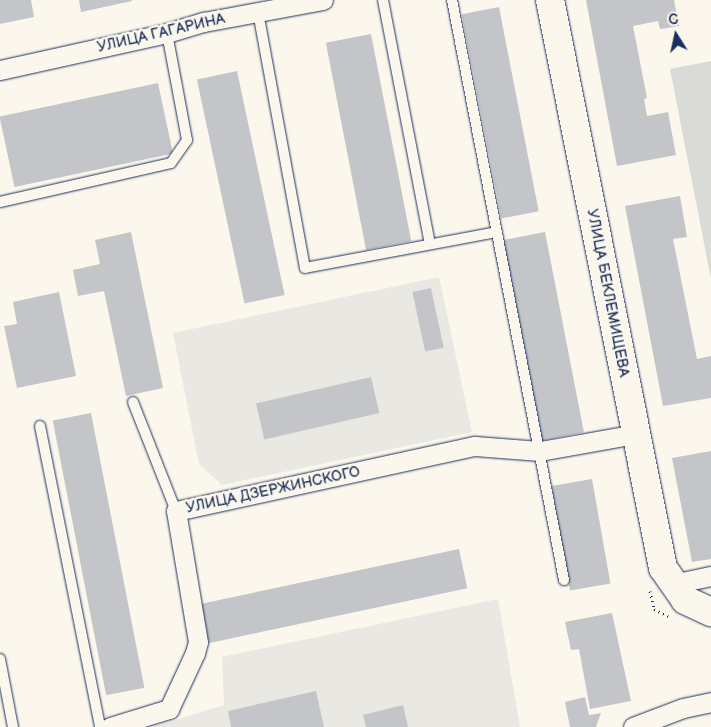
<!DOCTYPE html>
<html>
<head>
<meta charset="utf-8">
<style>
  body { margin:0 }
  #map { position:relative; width:711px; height:727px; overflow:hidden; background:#fbf7ec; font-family:"Balsamiq Sans",sans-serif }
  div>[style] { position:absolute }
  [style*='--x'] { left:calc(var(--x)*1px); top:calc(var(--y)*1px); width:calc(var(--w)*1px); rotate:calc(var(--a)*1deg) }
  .built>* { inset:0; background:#eae8e2 }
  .green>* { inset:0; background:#dadad7 }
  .building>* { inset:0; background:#c3c5c9; transform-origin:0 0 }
  .path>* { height:3px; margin-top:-1.5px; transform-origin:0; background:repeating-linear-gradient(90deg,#1b2f5e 0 1px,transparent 0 5px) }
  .roads { filter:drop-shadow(0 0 1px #1b2f5e) drop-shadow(0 0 1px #1b2f5e) }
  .lane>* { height:10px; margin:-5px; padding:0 5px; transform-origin:5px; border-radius:5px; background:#fbf7ec }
  .street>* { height:19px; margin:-9.5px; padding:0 9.5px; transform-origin:9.5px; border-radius:9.5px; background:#fbf7ec }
  .secondary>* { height:28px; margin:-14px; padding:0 14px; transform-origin:14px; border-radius:14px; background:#fbf7ec }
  span { translate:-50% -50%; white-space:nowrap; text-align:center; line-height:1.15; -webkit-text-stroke:5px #fbf7ec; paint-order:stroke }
  .street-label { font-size:15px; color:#1b2f5e }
  .north { position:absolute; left:651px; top:10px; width:50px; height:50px; -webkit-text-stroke:4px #fbf7ec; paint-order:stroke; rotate:350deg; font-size:14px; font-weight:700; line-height:20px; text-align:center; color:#1b2f5e }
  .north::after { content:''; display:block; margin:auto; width:18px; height:22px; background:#1b2f5e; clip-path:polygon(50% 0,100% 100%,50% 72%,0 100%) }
</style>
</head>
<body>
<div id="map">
  <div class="built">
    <i style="clip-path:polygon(439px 277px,472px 432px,222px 485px,199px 464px,173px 333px)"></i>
    <i style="clip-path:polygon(498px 599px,520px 727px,153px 727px,224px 705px,222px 657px)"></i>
  </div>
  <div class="green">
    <i style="clip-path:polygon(711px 61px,711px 279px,670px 69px)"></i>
  </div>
  <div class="building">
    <i style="clip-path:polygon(0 0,31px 0,34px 17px,0 24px)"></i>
    <i style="clip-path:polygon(79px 0,132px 0,132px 1px,81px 12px)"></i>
    <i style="clip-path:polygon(586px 0,674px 0,679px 26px,660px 29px,658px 21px,633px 26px,647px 98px,644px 99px,647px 116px,668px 112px,676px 155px,617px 166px)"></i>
    <i style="left:499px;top:7px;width:208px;height:38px;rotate:79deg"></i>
    <i style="left:371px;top:34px;width:211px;height:46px;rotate:79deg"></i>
    <i style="left:237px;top:71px;width:229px;height:41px;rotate:78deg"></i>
    <i style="left:158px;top:83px;width:72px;height:162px;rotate:78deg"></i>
    <i style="clip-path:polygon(680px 196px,687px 237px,673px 239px,697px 359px,711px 356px,711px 398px,663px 406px,625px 206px)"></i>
    <i style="clip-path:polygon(131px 232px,163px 388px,126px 396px,104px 291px,78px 296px,73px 270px,100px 264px,95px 240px)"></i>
    <i style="left:545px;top:232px;width:204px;height:43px;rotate:79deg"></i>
    <i style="left:431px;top:288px;width:61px;height:19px;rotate:78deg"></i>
    <i style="clip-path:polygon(59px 292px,76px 376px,17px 388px,4px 326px,17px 324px,13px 302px)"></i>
    <i style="left:371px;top:377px;width:37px;height:118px;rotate:77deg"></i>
    <i style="left:91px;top:413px;width:280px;height:39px;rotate:79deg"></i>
    <i style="clip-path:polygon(711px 451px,711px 559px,692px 562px,672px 458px)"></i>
    <i style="left:592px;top:479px;width:106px;height:41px;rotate:80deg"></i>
    <i style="left:459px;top:549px;width:40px;height:267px;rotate:78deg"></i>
    <i style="clip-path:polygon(612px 613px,631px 701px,590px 709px,579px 649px,571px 650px,565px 622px)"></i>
    <i style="clip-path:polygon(316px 691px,324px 727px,231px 727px,228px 711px)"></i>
    <i style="clip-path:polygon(585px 697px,589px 715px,601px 713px,596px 727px,570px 727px,565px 702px)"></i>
    <i style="clip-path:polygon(403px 705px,408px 727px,366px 727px,363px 715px)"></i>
  </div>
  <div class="path">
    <i style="--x:650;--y:591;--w:18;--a:77"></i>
    <i style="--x:654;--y:609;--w:16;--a:27"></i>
  </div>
  <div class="roads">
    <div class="lane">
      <i style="--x:383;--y:0;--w:248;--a:79.1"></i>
      <i style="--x:452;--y:0;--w:591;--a:79.07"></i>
      <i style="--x:258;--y:12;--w:260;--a:79.6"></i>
      <i style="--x:305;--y:268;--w:195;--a:-10.6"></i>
      <i style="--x:0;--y:202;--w:175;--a:-12.8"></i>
      <i style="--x:171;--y:163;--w:28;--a:-55"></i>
      <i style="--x:187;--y:140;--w:109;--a:-100.6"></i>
      <i style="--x:133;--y:402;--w:117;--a:68.5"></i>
      <i style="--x:40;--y:426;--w:307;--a:78.7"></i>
      <i style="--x:0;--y:659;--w:69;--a:79.2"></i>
    </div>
    <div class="street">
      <i style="--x:0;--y:70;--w:171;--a:-12.5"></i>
      <i style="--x:167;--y:33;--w:39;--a:-17"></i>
      <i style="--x:204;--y:22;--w:121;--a:-10.5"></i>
      <i style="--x:673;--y:584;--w:39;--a:-12"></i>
      <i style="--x:110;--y:727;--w:62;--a:-17"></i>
      <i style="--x:169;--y:709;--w:62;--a:-65.1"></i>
      <i style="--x:195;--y:653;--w:11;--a:-75"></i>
      <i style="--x:198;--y:642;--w:133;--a:-99.5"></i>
      <i style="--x:176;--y:511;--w:306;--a:-12.3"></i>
      <i style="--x:475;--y:446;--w:65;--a:4.4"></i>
      <i style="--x:540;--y:451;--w:97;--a:-10.1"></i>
      <i style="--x:633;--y:727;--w:53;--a:-20.8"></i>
      <i style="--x:683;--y:708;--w:29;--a:-12"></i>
    </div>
    <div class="secondary">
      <i style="--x:550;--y:0;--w:579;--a:78.75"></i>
      <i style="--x:663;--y:568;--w:39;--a:55"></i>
      <i style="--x:685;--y:600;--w:29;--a:25"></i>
    </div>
  </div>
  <div class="street-label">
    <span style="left:161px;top:33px;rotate:-13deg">УЛИЦА ГАГАРИНА</span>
    <span style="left:608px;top:293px;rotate:79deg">УЛИЦА БЕКЛЕМИЩЕВА</span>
    <span style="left:273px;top:490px;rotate:-12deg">УЛИЦА ДЗЕРЖИНСКОГО</span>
  </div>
  <div class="north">С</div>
</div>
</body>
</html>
